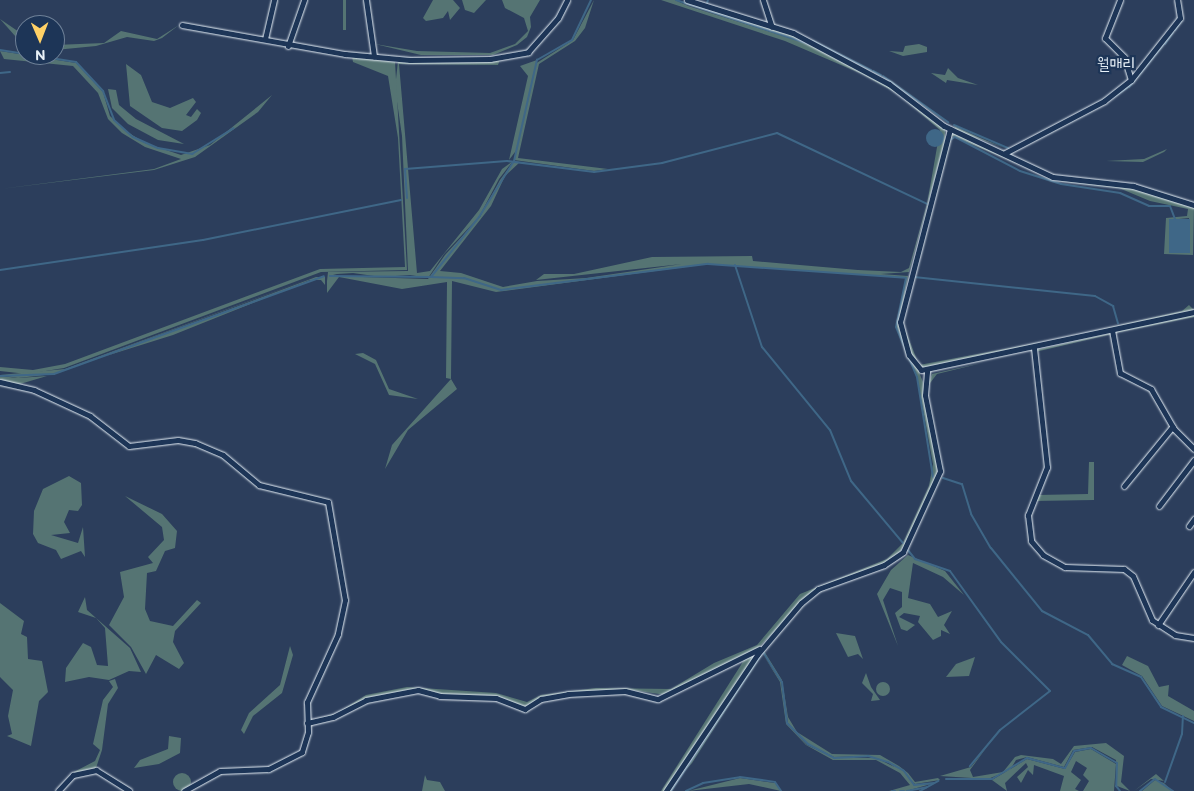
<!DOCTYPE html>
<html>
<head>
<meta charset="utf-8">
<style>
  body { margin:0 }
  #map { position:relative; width:1194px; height:791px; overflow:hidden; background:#2c3e5c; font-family:"Balsamiq Sans","Poor Story",sans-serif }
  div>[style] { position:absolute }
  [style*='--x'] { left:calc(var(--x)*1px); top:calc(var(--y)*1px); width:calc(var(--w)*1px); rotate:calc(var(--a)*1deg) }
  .green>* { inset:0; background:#557473; transform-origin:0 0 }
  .round { border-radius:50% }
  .water>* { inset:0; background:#3f6787; transform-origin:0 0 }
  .stream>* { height:2px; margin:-1px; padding:0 1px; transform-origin:1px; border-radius:1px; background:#3f6787 }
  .roads { filter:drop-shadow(0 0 1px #e8f1f8) drop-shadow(0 0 1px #e8f1f8) }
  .minor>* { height:5px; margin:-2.5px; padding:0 2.5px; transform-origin:2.5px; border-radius:2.5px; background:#1d3557 }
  span { translate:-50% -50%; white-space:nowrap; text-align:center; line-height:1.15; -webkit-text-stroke:4.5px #1d3557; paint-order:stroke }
  .quarter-label { font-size:16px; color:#e8f1f8 }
  .north { position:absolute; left:15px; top:15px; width:50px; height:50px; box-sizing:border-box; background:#1d3557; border:1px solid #6e8097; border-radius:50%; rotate:179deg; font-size:14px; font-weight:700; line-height:20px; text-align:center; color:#e8f1f8 }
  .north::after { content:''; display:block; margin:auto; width:18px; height:22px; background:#ffd166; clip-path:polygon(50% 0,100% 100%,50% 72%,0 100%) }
</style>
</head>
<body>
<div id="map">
  <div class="green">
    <i style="left:343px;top:0;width:3px;height:30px"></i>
    <i style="clip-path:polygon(433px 0,453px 0,460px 8px,450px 20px,448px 11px,443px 18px,426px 21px,423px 18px)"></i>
    <i style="clip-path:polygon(462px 0,486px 0,474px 13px,465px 10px)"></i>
    <i style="clip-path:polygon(502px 0,540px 0,530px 17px,531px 27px,527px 37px,517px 45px,493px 55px,421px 55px,375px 44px,417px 51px,490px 53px,515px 44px,528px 31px,524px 18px,505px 8px)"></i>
    <i style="clip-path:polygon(594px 0,585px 28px,575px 41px,539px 64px,518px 158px,608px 169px,594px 171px,514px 160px,535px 64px,573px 40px)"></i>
    <i style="clip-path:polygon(661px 0,675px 0,688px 6px,809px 44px,677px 0,797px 36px,888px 85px,945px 129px,945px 141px,909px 272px,881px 274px,908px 276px,899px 323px,923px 382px,938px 470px,935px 485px,909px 540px,894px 559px,818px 588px,757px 649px,666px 695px,625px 689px,567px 693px,541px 698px,525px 708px,497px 696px,440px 695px,418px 689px,366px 698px,332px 716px,318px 721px,313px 720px,337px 713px,366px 695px,407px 687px,496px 693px,527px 702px,541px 695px,596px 688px,671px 689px,714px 663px,757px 645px,800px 594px,887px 559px,903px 543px,929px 486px,933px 464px,917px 376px,896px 326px,906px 278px,708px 264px,496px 292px,452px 281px,451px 379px,457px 389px,408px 430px,385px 469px,392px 445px,451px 379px,446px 378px,447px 282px,402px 289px,339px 277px,327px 293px,327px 281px,328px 272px,408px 271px,402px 136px,395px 88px,398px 61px,500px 59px,498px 65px,399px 64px,417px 273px,430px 271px,479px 210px,502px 169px,513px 161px,499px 179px,479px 217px,444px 254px,428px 278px,410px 275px,381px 277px,353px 273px,337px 274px,329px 276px,428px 279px,445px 255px,480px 217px,500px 180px,514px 161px,520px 162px,505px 176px,491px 206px,440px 271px,461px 273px,503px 287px,537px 281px,586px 278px,682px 264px,536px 280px,544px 274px,574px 274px,652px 257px,752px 256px,753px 261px,858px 270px,901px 272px,909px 268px,927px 204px,940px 130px,898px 94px,862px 74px,785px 41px)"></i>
    <i style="clip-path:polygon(0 19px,25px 36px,25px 42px,16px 37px)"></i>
    <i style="clip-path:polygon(179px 25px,162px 38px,154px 41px,127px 37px,96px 46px,55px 50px,55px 45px,104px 43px,121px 31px,157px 39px)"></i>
    <i style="clip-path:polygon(919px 44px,927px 47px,927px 52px,903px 56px,889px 51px,903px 52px,905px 46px)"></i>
    <i style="clip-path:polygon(0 51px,76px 63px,103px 92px,110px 116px,126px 131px,145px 143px,181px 155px,210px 145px,272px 95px,258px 112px,195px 157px,154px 170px,0 189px,154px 169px,181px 159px,145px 147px,122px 133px,108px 119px,98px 93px,73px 66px,4px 59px)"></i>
    <i style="clip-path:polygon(352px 56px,395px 62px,407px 270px,321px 272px,64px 368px,27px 374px,0 371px,0 367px,33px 370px,65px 364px,320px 269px,405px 267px,398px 138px,388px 76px,353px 62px)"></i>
    <i style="clip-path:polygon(537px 60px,518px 148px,509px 160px,528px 76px,520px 66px)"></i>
    <i style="clip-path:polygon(126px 64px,141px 75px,152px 102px,170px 108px,193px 98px,196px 102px,186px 115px,191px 117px,197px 109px,201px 113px,197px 120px,182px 131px,162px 128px,130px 106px)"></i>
    <i style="clip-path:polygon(948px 68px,958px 78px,978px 85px,947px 80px,946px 83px,931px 73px,945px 75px)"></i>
    <i style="clip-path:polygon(108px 89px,116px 90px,119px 105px,136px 119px,184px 144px,158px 140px,128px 124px,112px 108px)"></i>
    <i style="clip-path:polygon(954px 126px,980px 138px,1008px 149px,957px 131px)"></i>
    <i style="clip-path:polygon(evenodd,951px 133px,954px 133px,1053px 177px,1133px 187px,1194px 206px,1193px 255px,1164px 254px,1166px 218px,1187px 216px,1188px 209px,1150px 201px,1119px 188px,1059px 181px,952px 136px,902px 322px,919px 365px,1058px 339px,1182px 311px,1189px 305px,1194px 310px,921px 368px,910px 354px,901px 321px,951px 133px,1189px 218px,1190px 248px,1171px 253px,1169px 220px,1189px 218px)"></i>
    <i style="clip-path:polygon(1167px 149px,1164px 152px,1143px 162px,1106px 161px,1144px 159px)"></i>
    <i style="clip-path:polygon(325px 273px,54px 374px,18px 378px,0 375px,65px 369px)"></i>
    <i style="clip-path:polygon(316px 277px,325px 277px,325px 285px,321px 280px,310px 280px,173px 335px,106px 356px)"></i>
    <i style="clip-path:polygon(1194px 315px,1194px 317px,1115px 333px,1115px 332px)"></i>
    <i style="clip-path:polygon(1112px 333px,1112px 334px,1035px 352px,1036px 350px)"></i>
    <i style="clip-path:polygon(363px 353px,376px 360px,389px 389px,418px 399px,389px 395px,375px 364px,355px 354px)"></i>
    <i style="clip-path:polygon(982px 363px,937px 374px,927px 387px,932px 374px)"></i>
    <i style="clip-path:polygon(0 376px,18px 378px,47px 376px,20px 384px,0 381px)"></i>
    <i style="clip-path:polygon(1089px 462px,1094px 462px,1094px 500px,1034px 501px,1037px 495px,1088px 494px)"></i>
    <i style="clip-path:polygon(69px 476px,81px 483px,82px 505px,78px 511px,69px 510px,64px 522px,70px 533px,51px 535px,78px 543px,83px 527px,85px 557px,81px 551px,61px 559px,56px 550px,38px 543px,33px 534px,34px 511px,43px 489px)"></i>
    <i style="clip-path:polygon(125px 496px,162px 514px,177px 531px,175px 548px,165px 551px,156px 571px,147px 573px,145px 609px,150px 621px,173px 626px,197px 600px,201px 603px,175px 631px,173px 642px,184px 663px,179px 669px,156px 655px,146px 674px,131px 647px,109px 625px,124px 597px,120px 572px,153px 563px,148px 557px,164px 540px,162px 527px)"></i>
    <i style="clip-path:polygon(908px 555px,945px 571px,964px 595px,943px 577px,913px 563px,908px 598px,930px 604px,938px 617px,952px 611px,944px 625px,950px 634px,941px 630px,941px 636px,933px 640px,918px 622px,920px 616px,904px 613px,899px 617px,915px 625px,907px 631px,901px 629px,895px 613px,902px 607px,902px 592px,890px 588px,883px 600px,898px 646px,877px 594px,891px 570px)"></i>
    <i style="clip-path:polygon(85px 597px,87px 610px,130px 648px,141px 672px,129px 671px,109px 680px,89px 677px,65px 682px,66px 668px,83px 643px,91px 647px,97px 665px,108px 666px,105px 628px,96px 618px,78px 612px)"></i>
    <i style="clip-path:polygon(0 603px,24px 621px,21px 634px,27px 637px,28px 659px,42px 661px,48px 692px,39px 701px,31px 746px,7px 736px,12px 734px,8px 716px,13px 690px,0 677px)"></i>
    <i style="clip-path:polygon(782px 627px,764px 651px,782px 680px,788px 717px,797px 732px,832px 754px,880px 755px,899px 766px,908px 773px,915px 782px,938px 778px,940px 780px,915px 784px,888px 762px,868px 756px,834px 757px,808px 744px,788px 723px,782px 682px,763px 652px,692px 763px,667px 791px,758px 655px)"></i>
    <i style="clip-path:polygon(836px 633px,855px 636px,863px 659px,858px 654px,848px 657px)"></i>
    <i style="clip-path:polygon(290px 646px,293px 655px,282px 693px,253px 716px,244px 734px,241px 730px,249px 713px,280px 685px)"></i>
    <i style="clip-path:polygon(759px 651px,665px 791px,661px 791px,746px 657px)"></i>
    <i style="clip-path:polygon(762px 653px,781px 682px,787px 724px,807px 745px,834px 758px,876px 758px,903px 771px,914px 785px,931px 784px,906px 791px,889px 791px,910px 785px,900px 773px,876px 760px,833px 760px,806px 745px,786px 724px,780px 682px)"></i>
    <i style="clip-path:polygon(1127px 656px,1148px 666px,1159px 687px,1169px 685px,1168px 696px,1194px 711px,1194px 721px,1162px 706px,1142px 676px,1122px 665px)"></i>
    <i style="clip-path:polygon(975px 657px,969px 676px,946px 677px,956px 664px)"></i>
    <i style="clip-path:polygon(866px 673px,871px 687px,880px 700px,871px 701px,873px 694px,862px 683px)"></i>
    <i style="clip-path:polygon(115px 679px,118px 688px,108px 704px,102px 750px,96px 768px,72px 773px,95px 761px,100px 750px,93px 744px,103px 700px,113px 687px,109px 681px)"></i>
    <i class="round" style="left:876px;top:682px;width:14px;height:14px"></i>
    <i style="clip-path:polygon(169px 736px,181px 738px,180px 753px,159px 764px,134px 768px,140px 760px,168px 749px)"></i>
    <i style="clip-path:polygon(1106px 743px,1124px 756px,1121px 782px,1130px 791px,1117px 786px,1116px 760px,1092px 747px,1073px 750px,1064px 767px,1027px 757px,1016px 760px,1010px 770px,988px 779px,940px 776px,971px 767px,989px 744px,970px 770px,973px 777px,1003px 772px,1015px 757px,1021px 755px,1053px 759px,1061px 764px,1074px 746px)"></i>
    <i style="clip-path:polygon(1091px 749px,1116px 764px,1114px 791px,1083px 791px,1089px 781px,1083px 775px,1087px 768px,1076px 761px,1071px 772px,1081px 780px,1075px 789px,1079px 791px,1060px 791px,1064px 776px,1034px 765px,1033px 775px,1028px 770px,1021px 783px,1017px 777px,1028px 767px,1026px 763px,1005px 783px,1007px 791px,992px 780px,1027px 759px,1065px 769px,1075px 752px)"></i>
    <i class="round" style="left:173px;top:773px;width:18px;height:18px"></i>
    <i style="clip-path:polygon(1156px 774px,1164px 781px,1151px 779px,1134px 791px)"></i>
    <i style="clip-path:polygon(425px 775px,427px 780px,440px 782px,445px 791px,422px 791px)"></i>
    <i style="clip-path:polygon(740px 778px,775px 783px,781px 791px,749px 784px,688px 791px)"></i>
    <i style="clip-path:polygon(1155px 780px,1164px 783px,1172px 791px,1142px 791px)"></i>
  </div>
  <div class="water">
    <i class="round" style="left:926px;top:129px;width:18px;height:18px"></i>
    <i style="left:1190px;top:219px;width:34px;height:21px;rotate:90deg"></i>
  </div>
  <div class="stream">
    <i style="--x:676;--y:0;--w:140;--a:18.3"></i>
    <i style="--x:707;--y:3;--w:3;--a:-72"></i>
    <i style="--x:1175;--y:30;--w:11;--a:-56"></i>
    <i style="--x:813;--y:41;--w:65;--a:26.6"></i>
    <i style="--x:1165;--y:44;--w:14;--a:-56"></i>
    <i style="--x:0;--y:50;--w:77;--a:9"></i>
    <i style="--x:76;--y:62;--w:40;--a:47"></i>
    <i style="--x:103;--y:91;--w:31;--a:69"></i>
    <i style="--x:114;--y:120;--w:25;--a:42"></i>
    <i style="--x:133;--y:137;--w:27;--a:24"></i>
    <i style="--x:158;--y:148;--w:35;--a:10"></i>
    <i style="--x:192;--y:154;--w:49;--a:-31.8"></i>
    <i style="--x:873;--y:71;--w:9;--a:27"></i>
    <i style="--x:0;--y:73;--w:10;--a:-6"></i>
    <i style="--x:883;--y:76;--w:80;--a:35.3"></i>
    <i style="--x:1129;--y:87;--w:54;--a:-51"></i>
    <i style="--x:1109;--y:100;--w:22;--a:-34"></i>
    <i style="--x:954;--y:125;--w:59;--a:23.1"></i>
    <i style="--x:950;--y:140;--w:6;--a:-31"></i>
    <i style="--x:955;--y:137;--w:73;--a:27.6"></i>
    <i style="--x:1020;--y:171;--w:43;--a:17.6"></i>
    <i style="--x:1061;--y:184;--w:60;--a:8.7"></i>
    <i style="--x:1120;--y:193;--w:32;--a:24"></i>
    <i style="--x:1149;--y:206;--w:21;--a:0"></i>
    <i style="--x:1170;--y:206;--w:14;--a:69"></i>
    <i style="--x:407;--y:198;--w:29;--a:-94"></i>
    <i style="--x:405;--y:169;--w:102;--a:-4.5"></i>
    <i style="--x:507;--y:161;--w:88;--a:7.2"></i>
    <i style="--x:594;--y:172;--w:69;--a:-7.5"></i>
    <i style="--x:662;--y:163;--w:119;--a:-14.6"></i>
    <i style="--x:777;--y:133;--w:166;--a:25.3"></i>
    <i style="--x:735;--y:265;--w:86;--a:71.8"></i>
    <i style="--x:762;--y:347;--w:107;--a:50.7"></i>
    <i style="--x:830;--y:430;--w:55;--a:67.6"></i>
    <i style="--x:851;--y:481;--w:81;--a:50"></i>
    <i style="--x:0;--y:270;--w:205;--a:-8.4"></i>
    <i style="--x:203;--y:240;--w:202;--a:-11.4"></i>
    <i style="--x:330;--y:276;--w:101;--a:0.6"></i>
    <i style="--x:431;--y:277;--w:77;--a:-51.3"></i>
    <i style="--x:479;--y:217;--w:66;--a:-58"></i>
    <i style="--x:514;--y:161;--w:104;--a:-77.2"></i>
    <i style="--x:537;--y:60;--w:40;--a:-29.7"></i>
    <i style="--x:572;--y:40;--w:44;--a:-64.6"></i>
    <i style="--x:431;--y:277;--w:33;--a:2"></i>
    <i style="--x:464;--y:278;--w:39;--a:18"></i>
    <i style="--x:501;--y:290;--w:209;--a:-7.2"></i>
    <i style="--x:708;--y:264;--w:198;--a:4"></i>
    <i style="--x:906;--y:278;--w:50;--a:101.5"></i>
    <i style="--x:896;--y:327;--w:54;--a:67.2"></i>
    <i style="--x:917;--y:377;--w:101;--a:80.9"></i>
    <i style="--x:914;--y:277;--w:182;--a:6"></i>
    <i style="--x:1095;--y:296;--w:21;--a:29"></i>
    <i style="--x:1113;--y:306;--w:18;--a:74"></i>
    <i style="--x:0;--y:376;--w:54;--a:-2.1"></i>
    <i style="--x:54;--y:374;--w:287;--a:-19.9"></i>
    <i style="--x:943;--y:478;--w:20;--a:18"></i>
    <i style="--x:962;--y:484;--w:31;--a:73"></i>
    <i style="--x:971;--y:514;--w:39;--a:60"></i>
    <i style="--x:991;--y:548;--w:81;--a:51"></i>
    <i style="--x:1042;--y:611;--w:52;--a:27.6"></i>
    <i style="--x:1088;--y:635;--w:38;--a:50"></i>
    <i style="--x:1112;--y:664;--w:32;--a:24"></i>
    <i style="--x:1141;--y:677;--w:36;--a:56"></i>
    <i style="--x:1161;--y:707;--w:37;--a:26"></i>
    <i style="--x:907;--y:549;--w:13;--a:51"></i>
    <i style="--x:915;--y:559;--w:37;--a:19"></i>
    <i style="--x:950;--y:571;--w:87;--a:54.3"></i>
    <i style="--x:1001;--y:642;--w:69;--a:45"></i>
    <i style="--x:1050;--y:691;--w:63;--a:142"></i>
    <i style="--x:1000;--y:730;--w:47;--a:129.8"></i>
    <i style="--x:946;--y:779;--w:46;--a:0"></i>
    <i style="--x:992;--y:779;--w:41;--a:-31"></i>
    <i style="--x:1027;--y:758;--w:39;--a:15"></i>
    <i style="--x:1065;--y:768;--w:19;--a:-62"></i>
    <i style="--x:1074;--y:751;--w:17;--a:-10"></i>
    <i style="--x:1091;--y:748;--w:30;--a:30"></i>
    <i style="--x:1117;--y:763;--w:23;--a:92"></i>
    <i style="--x:1116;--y:786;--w:6;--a:51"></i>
    <i style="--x:1165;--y:782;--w:51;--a:-70.5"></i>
    <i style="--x:1182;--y:734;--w:18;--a:-87"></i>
    <i style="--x:671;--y:791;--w:167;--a:-56.5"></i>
    <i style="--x:763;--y:652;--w:36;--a:58"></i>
    <i style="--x:782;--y:682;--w:41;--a:83"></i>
    <i style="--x:787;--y:723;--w:30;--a:45"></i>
    <i style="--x:808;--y:744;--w:30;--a:28"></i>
    <i style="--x:834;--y:758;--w:34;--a:-3"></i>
    <i style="--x:868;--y:756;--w:21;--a:17"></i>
    <i style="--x:888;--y:762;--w:18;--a:29"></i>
    <i style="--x:904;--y:771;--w:17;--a:54"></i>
    <i style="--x:914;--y:785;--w:20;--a:-6"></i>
    <i style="--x:686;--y:791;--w:19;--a:-25"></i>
    <i style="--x:703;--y:783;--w:37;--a:-9"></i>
    <i style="--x:740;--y:777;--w:35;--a:8"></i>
    <i style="--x:775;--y:782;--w:11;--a:56"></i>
    <i style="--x:892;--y:791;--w:3;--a:0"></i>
    <i style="--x:900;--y:791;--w:4;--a:0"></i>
    <i style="--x:907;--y:791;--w:20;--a:-11"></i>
    <i style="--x:920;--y:791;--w:21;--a:-29"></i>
    <i style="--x:1140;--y:791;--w:19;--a:-39"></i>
    <i style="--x:1155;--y:779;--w:22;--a:34"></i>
  </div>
  <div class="roads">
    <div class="minor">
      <i style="--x:366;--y:0;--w:57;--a:81.9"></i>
      <i style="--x:687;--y:0;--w:111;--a:17.3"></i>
      <i style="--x:793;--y:33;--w:109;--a:28"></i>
      <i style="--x:889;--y:84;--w:69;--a:37.4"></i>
      <i style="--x:944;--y:126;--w:120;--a:25.1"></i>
      <i style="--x:1053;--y:177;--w:81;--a:6.4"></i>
      <i style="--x:1133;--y:186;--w:64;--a:17.3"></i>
      <i style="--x:763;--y:0;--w:28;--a:72"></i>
      <i style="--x:1120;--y:0;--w:41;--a:111.5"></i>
      <i style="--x:1105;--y:38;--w:27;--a:45"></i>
      <i style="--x:1124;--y:57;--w:24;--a:73"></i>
      <i style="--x:182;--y:25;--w:166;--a:10.1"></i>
      <i style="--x:345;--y:54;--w:65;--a:5.3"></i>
      <i style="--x:410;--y:60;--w:80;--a:-0.7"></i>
      <i style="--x:490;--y:59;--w:39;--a:-10"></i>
      <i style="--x:528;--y:52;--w:45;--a:-48.6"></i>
      <i style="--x:558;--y:18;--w:20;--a:-63"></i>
      <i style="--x:265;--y:39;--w:40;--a:-77"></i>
      <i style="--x:288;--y:46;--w:49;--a:-70.8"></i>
      <i style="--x:950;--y:129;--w:199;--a:104.5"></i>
      <i style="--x:900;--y:322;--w:34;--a:75"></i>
      <i style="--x:909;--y:355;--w:19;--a:51"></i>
      <i style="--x:921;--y:370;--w:279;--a:-12"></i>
      <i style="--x:1005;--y:153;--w:112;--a:-27.7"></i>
      <i style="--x:1104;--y:101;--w:34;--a:-38"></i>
      <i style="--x:1131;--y:80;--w:79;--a:-51.7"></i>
      <i style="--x:1180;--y:18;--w:18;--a:-99"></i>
      <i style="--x:1112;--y:330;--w:44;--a:79.5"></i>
      <i style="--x:1120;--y:373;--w:35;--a:27"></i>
      <i style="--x:1151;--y:389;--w:46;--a:60.1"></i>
      <i style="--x:1174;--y:429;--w:28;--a:45"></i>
      <i style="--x:1034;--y:348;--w:120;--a:83.8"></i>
      <i style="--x:1047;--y:467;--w:52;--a:111.6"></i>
      <i style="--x:1028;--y:515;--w:26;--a:83"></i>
      <i style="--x:1031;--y:541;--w:18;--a:49"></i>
      <i style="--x:1043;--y:555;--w:25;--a:29"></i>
      <i style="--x:1065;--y:567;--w:59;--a:1.9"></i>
      <i style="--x:1124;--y:569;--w:11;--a:38"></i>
      <i style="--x:1133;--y:576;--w:48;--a:66.6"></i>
      <i style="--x:1152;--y:620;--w:27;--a:33"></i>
      <i style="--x:1175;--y:635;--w:19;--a:9"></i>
      <i style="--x:0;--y:382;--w:35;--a:13"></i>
      <i style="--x:34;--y:390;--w:62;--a:24.9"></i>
      <i style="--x:90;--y:416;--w:49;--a:37.6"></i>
      <i style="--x:129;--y:446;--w:49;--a:-7"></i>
      <i style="--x:178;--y:440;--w:17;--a:10"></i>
      <i style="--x:195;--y:443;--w:30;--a:23"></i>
      <i style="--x:223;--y:455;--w:47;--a:39.8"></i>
      <i style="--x:259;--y:485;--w:71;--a:13.8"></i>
      <i style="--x:328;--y:502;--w:99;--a:80.2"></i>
      <i style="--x:345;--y:600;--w:35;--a:102"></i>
      <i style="--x:338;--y:634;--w:75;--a:114.5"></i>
      <i style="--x:307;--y:702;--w:30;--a:88"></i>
      <i style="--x:308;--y:732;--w:21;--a:107"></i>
      <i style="--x:302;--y:752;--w:38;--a:153"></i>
      <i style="--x:268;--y:769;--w:48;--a:177.6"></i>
      <i style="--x:220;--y:771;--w:41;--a:150.9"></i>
      <i style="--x:1124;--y:486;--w:77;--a:-50.8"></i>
      <i style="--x:1159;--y:506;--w:58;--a:-52.7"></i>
      <i style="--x:1189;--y:526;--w:9;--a:-54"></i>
      <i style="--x:1158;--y:625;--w:64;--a:-55.8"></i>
      <i style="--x:307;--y:723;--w:27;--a:-13"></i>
      <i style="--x:333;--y:717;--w:37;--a:-27"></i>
      <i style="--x:366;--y:700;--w:53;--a:-10.9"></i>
      <i style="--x:418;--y:690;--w:23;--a:15"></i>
      <i style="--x:440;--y:696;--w:56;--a:2"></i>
      <i style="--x:496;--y:698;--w:31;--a:21"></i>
      <i style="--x:525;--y:709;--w:19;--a:-32"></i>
      <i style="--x:541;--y:699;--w:27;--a:-10"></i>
      <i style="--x:568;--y:694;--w:57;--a:-3"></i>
      <i style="--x:625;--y:691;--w:34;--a:14"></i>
      <i style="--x:658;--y:699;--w:113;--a:-26.3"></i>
      <i style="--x:58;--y:791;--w:22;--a:-47"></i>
      <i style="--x:73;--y:775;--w:24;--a:-12"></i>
      <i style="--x:96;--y:770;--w:39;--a:32"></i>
      <i style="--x:666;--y:791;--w:164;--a:-56.2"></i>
      <i style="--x:757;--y:655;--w:68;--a:-49.8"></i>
      <i style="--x:801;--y:603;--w:22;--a:-39"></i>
      <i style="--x:818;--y:589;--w:70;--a:-20"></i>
      <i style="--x:884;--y:565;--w:23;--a:-34"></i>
      <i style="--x:903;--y:552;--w:89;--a:-65.4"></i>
      <i style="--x:940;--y:471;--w:77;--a:-101.2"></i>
      <i style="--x:925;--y:395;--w:24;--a:-85"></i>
    </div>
  </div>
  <div class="quarter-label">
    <span style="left:1116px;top:65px">월매리</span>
  </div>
  <div class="north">N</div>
</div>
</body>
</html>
